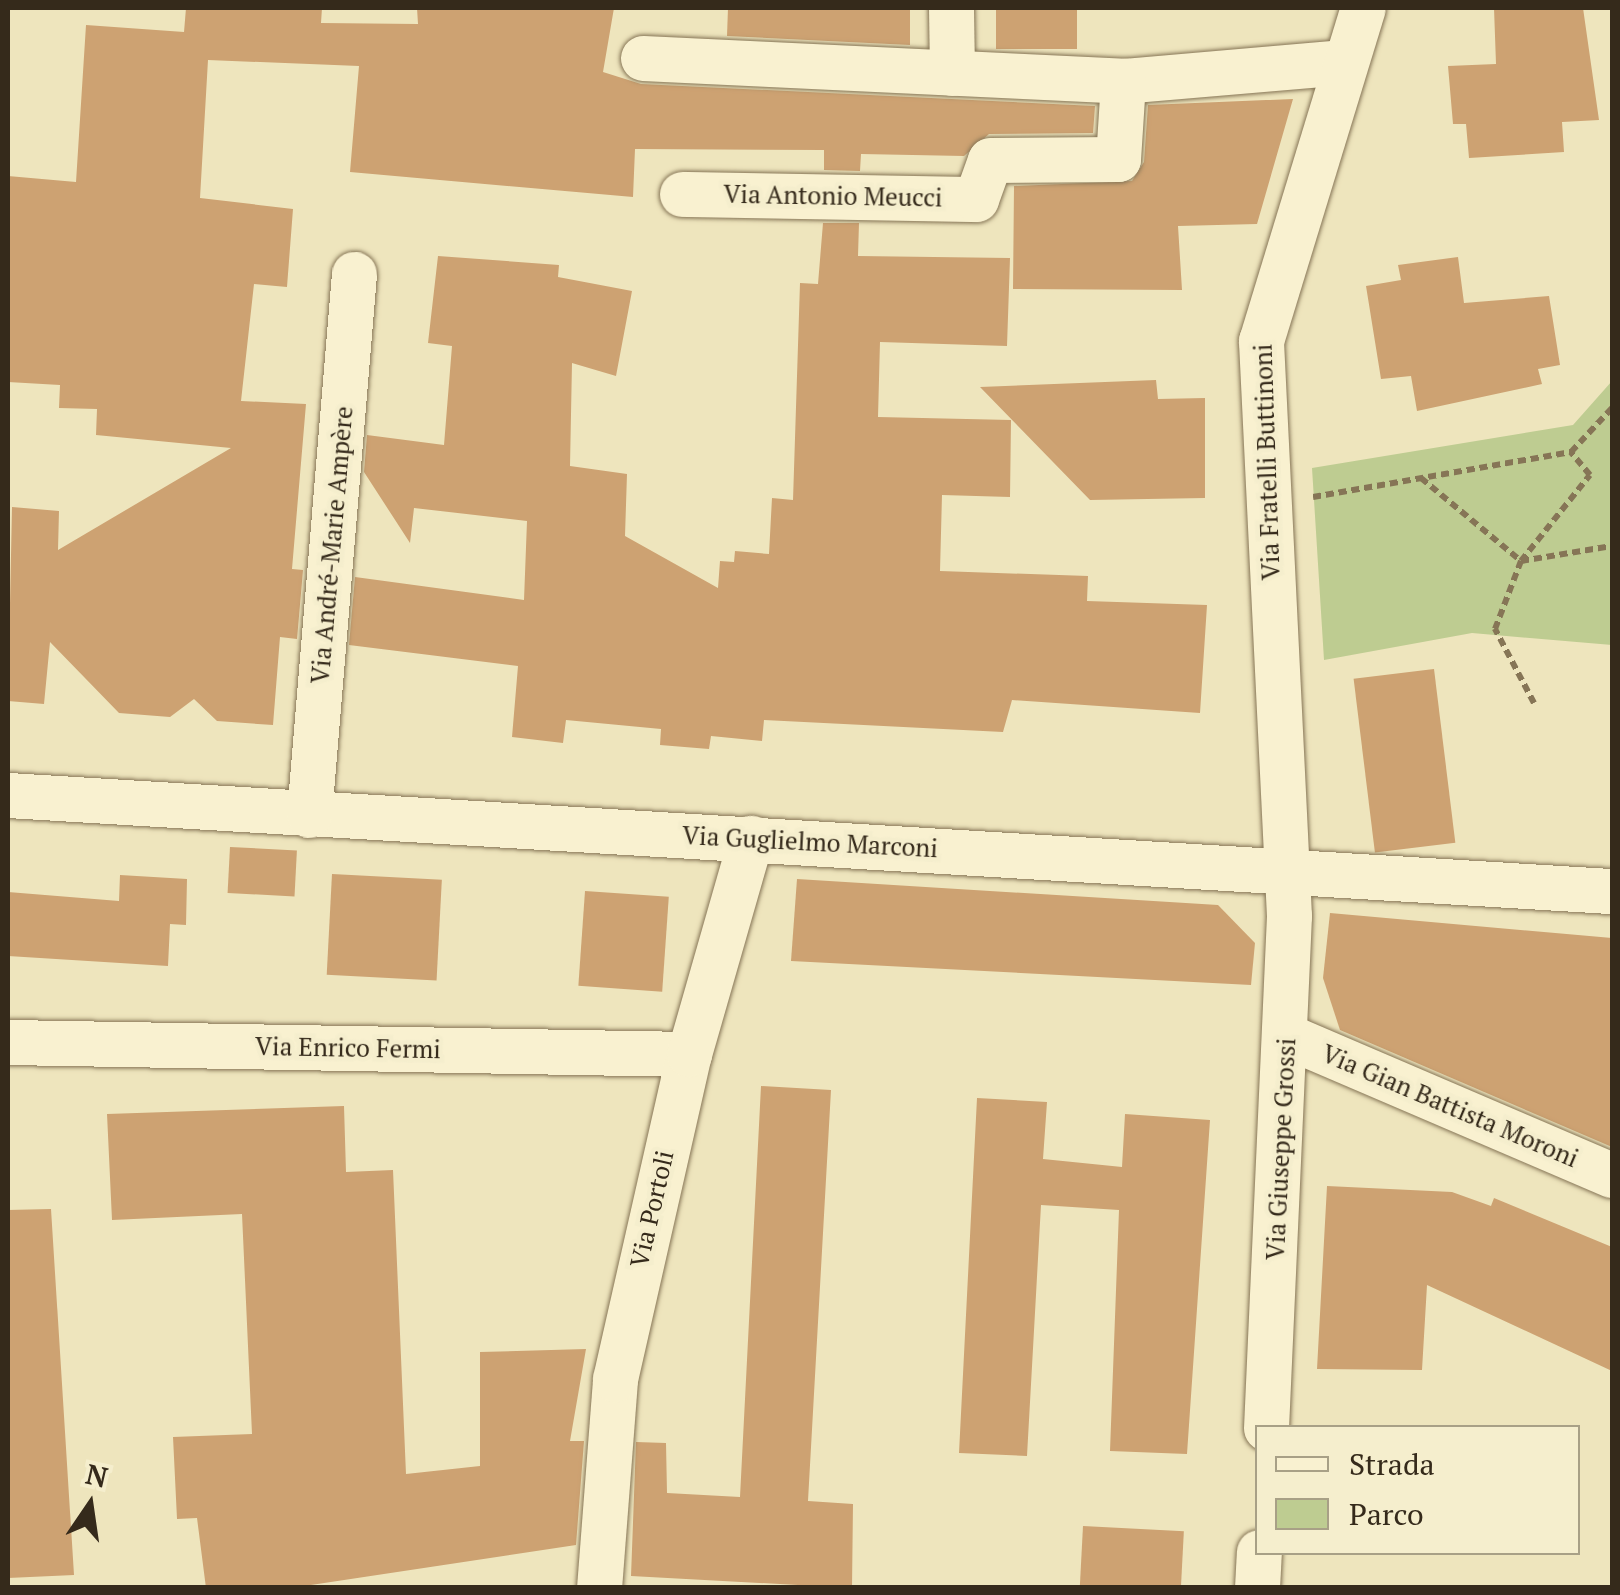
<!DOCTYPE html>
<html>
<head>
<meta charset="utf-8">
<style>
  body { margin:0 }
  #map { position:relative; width:1620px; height:1595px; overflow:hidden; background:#eee5bd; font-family:"PT Serif",serif }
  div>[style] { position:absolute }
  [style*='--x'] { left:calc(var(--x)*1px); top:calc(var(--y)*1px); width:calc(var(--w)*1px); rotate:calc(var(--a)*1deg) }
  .green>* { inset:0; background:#becc91 }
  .building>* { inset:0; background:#cda272; transform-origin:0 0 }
  .path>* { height:6px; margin-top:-3px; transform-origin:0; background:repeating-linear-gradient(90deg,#867556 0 8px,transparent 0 13px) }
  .roads { filter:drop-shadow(0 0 2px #867556) drop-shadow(0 0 2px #867556) }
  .minor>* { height:45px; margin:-22.5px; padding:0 22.5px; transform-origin:22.5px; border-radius:22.5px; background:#f9f1d0 }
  span { translate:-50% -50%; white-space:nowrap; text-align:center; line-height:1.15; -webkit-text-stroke:9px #f5eecd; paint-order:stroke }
  .street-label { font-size:25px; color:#352a1b }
  .frame { position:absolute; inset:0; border:10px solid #352a1b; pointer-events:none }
  .legend { position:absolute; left:1255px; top:1425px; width:325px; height:130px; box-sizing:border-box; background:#f5eecd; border:2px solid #a8a086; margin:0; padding:12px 18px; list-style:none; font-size:30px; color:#352a1b }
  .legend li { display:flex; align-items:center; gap:20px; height:50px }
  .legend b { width:50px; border:2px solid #a8a086 }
  .north { position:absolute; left:40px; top:1455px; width:100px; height:100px; -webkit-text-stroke:8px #f5eecd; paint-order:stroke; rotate:13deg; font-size:28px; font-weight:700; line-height:40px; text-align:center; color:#352a1b }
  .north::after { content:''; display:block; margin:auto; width:35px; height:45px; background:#352a1b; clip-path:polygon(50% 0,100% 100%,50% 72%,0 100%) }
</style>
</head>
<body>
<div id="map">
  <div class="green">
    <i style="clip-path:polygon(1612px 381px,1612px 645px,1472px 633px,1324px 660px,1312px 468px,1573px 425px)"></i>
  </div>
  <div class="building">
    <i style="clip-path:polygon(186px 8px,322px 8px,321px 23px,418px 24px,417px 8px,614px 8px,603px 72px,641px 84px,1095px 106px,1093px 133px,989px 134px,964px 156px,861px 154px,860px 171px,824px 170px,824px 150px,635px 149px,633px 197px,350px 172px,359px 66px,208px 60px,200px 198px,293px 209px,287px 287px,254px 284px,241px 401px,306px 404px,292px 569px,303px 570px,297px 639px,280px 637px,273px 725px,217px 721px,194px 699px,170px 717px,119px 713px,50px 642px,44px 704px,8px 701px,12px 507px,59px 511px,58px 550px,231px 448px,96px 435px,97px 409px,59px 408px,60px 385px,8px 382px,8px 176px,76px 182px,86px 25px,184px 32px)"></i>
    <i style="clip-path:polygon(728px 8px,910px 8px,910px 45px,727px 36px)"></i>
    <i style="left:996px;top:8px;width:81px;height:41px"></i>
    <i style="clip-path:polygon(1494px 8px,1583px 8px,1599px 120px,1562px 122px,1564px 152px,1469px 158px,1466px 124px,1453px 124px,1448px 66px,1496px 64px)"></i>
    <i style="clip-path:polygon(1293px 99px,1257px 224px,1178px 226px,1182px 290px,1013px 289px,1014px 186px,1132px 181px,1144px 162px,1148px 105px)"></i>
    <i style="clip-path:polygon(823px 223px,859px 223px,858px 256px,1010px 258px,1007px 346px,880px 342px,878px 417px,1011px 420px,1010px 497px,942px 495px,940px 571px,1088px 576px,1087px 601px,1207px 605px,1200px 713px,1012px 700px,1003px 732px,764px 720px,762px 741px,711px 736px,709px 749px,660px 745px,661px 729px,566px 720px,563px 743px,512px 737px,518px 666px,349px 645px,355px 577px,524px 600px,527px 521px,414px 508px,410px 543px,364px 472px,367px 435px,444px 445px,452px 346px,428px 343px,438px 256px,559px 265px,558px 277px,632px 291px,616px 376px,572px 363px,570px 466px,627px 474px,625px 536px,718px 588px,720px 561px,734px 562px,735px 551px,769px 554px,772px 498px,793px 500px,800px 283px,818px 284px)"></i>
    <i style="clip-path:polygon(1458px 257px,1464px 303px,1549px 296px,1560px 365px,1538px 369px,1542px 384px,1417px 411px,1411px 376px,1381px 379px,1366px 286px,1401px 280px,1398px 265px)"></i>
    <i style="clip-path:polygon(1156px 380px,1158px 399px,1205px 398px,1205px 498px,1090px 500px,980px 387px)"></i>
    <i style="left:1434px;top:669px;width:175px;height:81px;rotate:83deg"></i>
    <i style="left:230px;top:847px;width:67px;height:46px;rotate:3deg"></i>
    <i style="left:332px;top:874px;width:110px;height:101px;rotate:3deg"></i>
    <i style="clip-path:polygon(120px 875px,187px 879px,186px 925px,170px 924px,168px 966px,8px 956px,8px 892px,119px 901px)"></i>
    <i style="clip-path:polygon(797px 879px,1218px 905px,1255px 943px,1251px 985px,791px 961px)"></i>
    <i style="left:585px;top:891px;width:84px;height:95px;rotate:4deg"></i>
    <i style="clip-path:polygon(1330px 913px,1612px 938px,1612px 1147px,1340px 1030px,1323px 978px)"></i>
    <i style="clip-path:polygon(761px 1086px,831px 1090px,808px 1501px,853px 1504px,852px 1588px,631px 1576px,636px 1442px,666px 1443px,667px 1493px,740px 1497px)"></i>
    <i style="clip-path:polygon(977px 1098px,1047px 1102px,1043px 1159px,1122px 1167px,1125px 1114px,1210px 1120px,1187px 1454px,1110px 1451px,1119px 1210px,1041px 1205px,1027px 1456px,959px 1453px)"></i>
    <i style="clip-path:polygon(344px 1106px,346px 1172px,393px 1170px,406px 1474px,480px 1466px,480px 1352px,586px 1349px,570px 1441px,584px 1441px,576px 1545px,291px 1588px,206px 1588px,197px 1518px,177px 1519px,173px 1437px,252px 1434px,242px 1214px,112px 1220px,107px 1114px)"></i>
    <i style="clip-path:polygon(1327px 1186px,1452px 1192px,1491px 1206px,1494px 1198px,1612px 1247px,1612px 1371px,1427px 1285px,1422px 1370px,1317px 1369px)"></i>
    <i style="clip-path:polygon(51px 1209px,74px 1575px,8px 1578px,8px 1210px)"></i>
    <i style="left:1083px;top:1526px;width:101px;height:62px;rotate:3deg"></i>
  </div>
  <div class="path">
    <i style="--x:1421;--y:478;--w:130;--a:39.7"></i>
    <i style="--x:1521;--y:561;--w:110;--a:-51.3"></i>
    <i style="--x:1590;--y:475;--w:30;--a:-130"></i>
    <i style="--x:1313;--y:497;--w:262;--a:-9.9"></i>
    <i style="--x:1571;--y:452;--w:60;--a:-47"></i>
    <i style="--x:1534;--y:703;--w:84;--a:-117.8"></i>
    <i style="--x:1495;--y:629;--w:73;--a:-69.1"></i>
    <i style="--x:1521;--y:561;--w:92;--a:-9.4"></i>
  </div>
  <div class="roads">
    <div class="minor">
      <i style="--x:951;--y:8;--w:65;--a:89.1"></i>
      <i style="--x:643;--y:58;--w:481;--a:2.7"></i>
      <i style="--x:1123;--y:81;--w:222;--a:-4.9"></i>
      <i style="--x:682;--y:194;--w:294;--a:1"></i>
      <i style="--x:976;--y:199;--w:41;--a:-70.3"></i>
      <i style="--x:990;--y:160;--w:128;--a:-0.4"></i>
      <i style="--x:1118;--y:159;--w:78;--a:-86.3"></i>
      <i style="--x:8;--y:795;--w:1607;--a:3.43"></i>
      <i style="--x:309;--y:815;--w:543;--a:-85.25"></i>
      <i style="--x:1287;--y:1036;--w:353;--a:23.2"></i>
      <i style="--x:8;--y:1042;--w:681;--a:1.01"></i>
      <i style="--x:1266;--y:1428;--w:513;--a:-87.43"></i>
      <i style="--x:1289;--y:916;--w:576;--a:-92.79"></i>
      <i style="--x:1261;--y:341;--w:348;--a:-73"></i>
      <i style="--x:599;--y:1588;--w:210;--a:-85.6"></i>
      <i style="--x:615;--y:1379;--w:333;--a:-77.2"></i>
      <i style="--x:689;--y:1054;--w:225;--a:-74"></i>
      <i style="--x:1257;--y:1588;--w:36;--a:-87"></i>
    </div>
  </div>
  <div class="street-label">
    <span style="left:833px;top:196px;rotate:1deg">Via Antonio Meucci</span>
    <span style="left:1267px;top:462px;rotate:-92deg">Via Fratelli Buttinoni</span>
    <span style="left:332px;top:545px;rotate:-85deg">Via André-Marie Ampère</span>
    <span style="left:810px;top:842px;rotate:3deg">Via Guglielmo Marconi</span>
    <span style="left:348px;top:1048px;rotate:1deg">Via Enrico Fermi</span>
    <span style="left:1450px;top:1106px;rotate:23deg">Via Gian Battista Moroni</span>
    <span style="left:1281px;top:1149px;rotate:-87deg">Via Giuseppe Grossi</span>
    <span style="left:652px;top:1209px;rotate:-77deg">Via Portoli</span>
  </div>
  <div class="frame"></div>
  <ul class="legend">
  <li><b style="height:12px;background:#f9f1d0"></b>Strada</li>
  <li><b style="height:28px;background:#becc91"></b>Parco</li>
  </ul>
  <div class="north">N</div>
</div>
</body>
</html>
